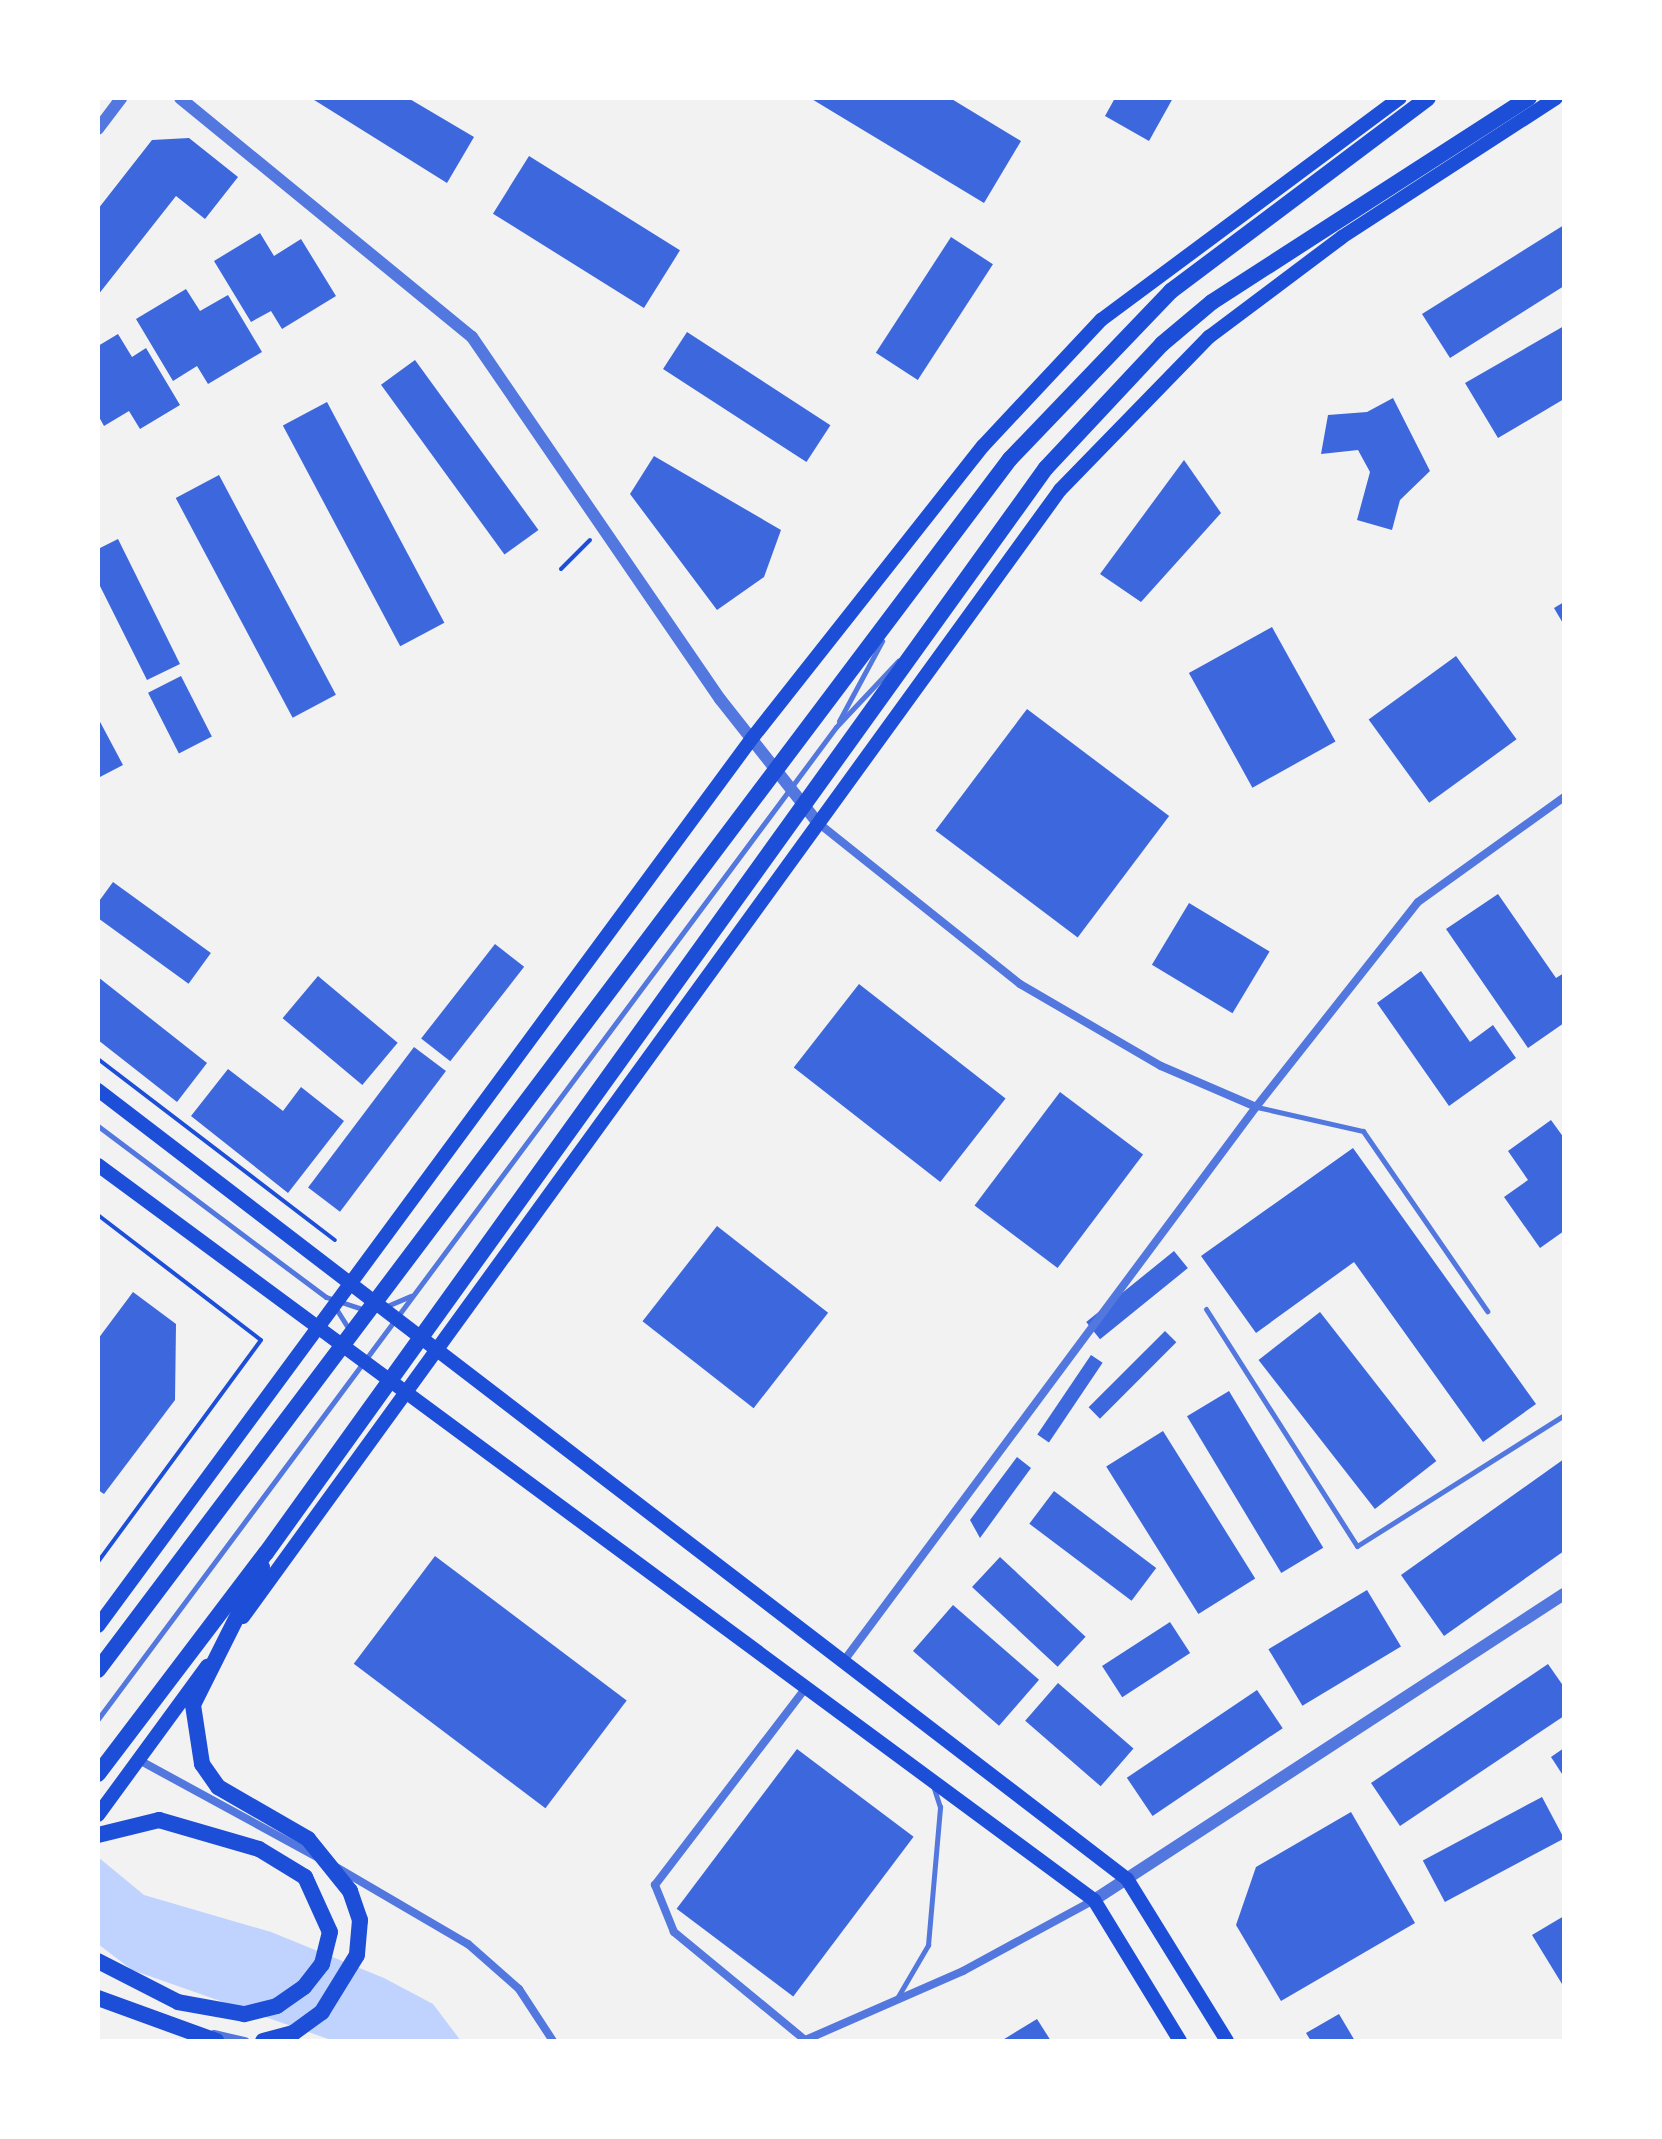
<!DOCTYPE html>
<html>
<head>
<meta charset="utf-8">
<style>
  body { margin:0 }
  #map { position:relative; width:1662px; height:2139px; overflow:hidden; background:#f2f2f2; font-family:"IBM Plex Sans",sans-serif }
  div>[style] { position:absolute }
  [style*='--x'] { left:calc(var(--x)*1px); top:calc(var(--y)*1px); width:calc(var(--w)*1px); rotate:calc(var(--a)*1deg) }
  .water>* { inset:0; background:#bfd3fe }
  .building>* { inset:0; background:#3d67dc; transform-origin:0 0 }
  .path>* { height:4px; margin:-2px; padding:0 2px; transform-origin:2px; border-radius:2px; background:#1d4ed8 }
  .service>* { height:5px; margin:-2.5px; padding:0 2.5px; transform-origin:2.5px; border-radius:2.5px; background:#5277de }
  .minor>* { height:8px; margin:-4px; padding:0 4px; transform-origin:4px; border-radius:4px; background:#5277de }
  .tertiary>* { height:12px; margin:-6px; padding:0 6px; transform-origin:6px; border-radius:6px; background:#5277de }
  .secondary>* { height:14px; margin:-7px; padding:0 7px; transform-origin:7px; border-radius:7px; background:#1d4ed8 }
  .primary>* { height:14px; margin:-7px; padding:0 7px; transform-origin:7px; border-radius:7px; background:#1d4ed8 }
  .trunk>* { height:16px; margin:-8px; padding:0 8px; transform-origin:8px; border-radius:8px; background:#1d4ed8 }
  span { translate:-50% -50%; white-space:nowrap; text-align:center; line-height:1.15; -webkit-text-stroke:8px #fff; paint-order:stroke }
  .frame { position:absolute; inset:0; border:100px solid #fff; pointer-events:none }
</style>
</head>
<body>
<div id="map">
  <div class="water">
    <i style="clip-path:polygon(98px 1857px,144px 1895px,271px 1932px,384px 1978px,433px 2004px,461px 2041px,334px 2041px,132px 1970px,98px 1944px)"></i>
  </div>
  <div class="building">
    <i style="clip-path:polygon(311px 98px,408px 98px,474px 137px,447px 183px)"></i>
    <i style="clip-path:polygon(810px 98px,950px 98px,1021px 141px,984px 203px)"></i>
    <i style="clip-path:polygon(1115px 98px,1173px 98px,1149px 141px,1105px 116px)"></i>
    <i style="clip-path:polygon(189px 138px,238px 177px,205px 219px,176px 196px,98px 295px,98px 209px,152px 140px)"></i>
    <i style="left:529px;top:156px;width:178px;height:68px;rotate:32deg"></i>
    <i style="clip-path:polygon(1564px 225px,1564px 286px,1450px 358px,1422px 314px)"></i>
    <i style="clip-path:polygon(260px 233px,274px 256px,301px 239px,336px 296px,282px 329px,271px 311px,251px 322px,214px 261px)"></i>
    <i style="left:951px;top:237px;width:50px;height:138px;rotate:33deg"></i>
    <i style="clip-path:polygon(186px 289px,200px 311px,228px 295px,262px 352px,208px 384px,197px 366px,173px 381px,136px 319px)"></i>
    <i style="clip-path:polygon(1564px 326px,1564px 399px,1498px 438px,1465px 383px)"></i>
    <i style="left:687px;top:332px;width:171px;height:44px;rotate:33deg"></i>
    <i style="clip-path:polygon(118px 334px,132px 357px,146px 348px,180px 405px,140px 429px,129px 411px,104px 426px,98px 415px,98px 346px)"></i>
    <i style="left:415px;top:360px;width:210px;height:42px;rotate:54deg"></i>
    <i style="clip-path:polygon(1393px 398px,1430px 471px,1400px 500px,1392px 530px,1357px 520px,1370px 472px,1358px 450px,1321px 454px,1328px 415px,1367px 412px)"></i>
    <i style="left:327px;top:402px;width:250px;height:50px;rotate:62deg"></i>
    <i style="clip-path:polygon(654px 456px,781px 530px,764px 577px,717px 610px,630px 494px)"></i>
    <i style="clip-path:polygon(1184px 460px,1221px 513px,1141px 602px,1100px 574px)"></i>
    <i style="left:219px;top:475px;width:249px;height:49px;rotate:62deg"></i>
    <i style="clip-path:polygon(118px 539px,180px 664px,147px 680px,98px 582px,98px 549px)"></i>
    <i style="clip-path:polygon(1564px 602px,1564px 625px,1554px 608px)"></i>
    <i style="left:1272px;top:627px;width:131px;height:95px;rotate:61deg"></i>
    <i style="left:1456px;top:656px;width:103px;height:108px;rotate:54deg"></i>
    <i style="left:181px;top:676px;width:68px;height:37px;rotate:63deg"></i>
    <i style="left:1027px;top:709px;width:178px;height:152px;rotate:37deg"></i>
    <i style="clip-path:polygon(98px 718px,123px 765px,98px 778px)"></i>
    <i style="left:113px;top:882px;width:121px;height:38px;rotate:36deg"></i>
    <i style="clip-path:polygon(1498px 894px,1556px 978px,1564px 973px,1564px 1023px,1528px 1048px,1446px 929px)"></i>
    <i style="left:1189px;top:903px;width:94px;height:72px;rotate:31deg"></i>
    <i style="left:495px;top:944px;width:37px;height:120px;rotate:38deg"></i>
    <i style="clip-path:polygon(1421px 971px,1470px 1042px,1493px 1025px,1516px 1058px,1449px 1106px,1377px 1003px)"></i>
    <i style="left:318px;top:976px;width:104px;height:55px;rotate:40deg"></i>
    <i style="clip-path:polygon(98px 977px,207px 1063px,177px 1102px,98px 1040px)"></i>
    <i style="left:859px;top:984px;width:186px;height:106px;rotate:38deg"></i>
    <i style="left:414px;top:1047px;width:40px;height:176px;rotate:37deg"></i>
    <i style="clip-path:polygon(228px 1069px,283px 1111px,301px 1087px,344px 1121px,288px 1193px,191px 1116px)"></i>
    <i style="left:1060px;top:1092px;width:104px;height:142px;rotate:37deg"></i>
    <i style="clip-path:polygon(1551px 1120px,1564px 1138px,1564px 1231px,1540px 1248px,1504px 1197px,1528px 1180px,1508px 1151px)"></i>
    <i style="clip-path:polygon(1353px 1148px,1536px 1404px,1483px 1442px,1354px 1262px,1256px 1333px,1201px 1256px)"></i>
    <i style="left:717px;top:1226px;width:141px;height:121px;rotate:38deg"></i>
    <i style="left:1174px;top:1251px;width:22px;height:113px;rotate:51deg"></i>
    <i style="clip-path:polygon(133px 1292px,176px 1324px,175px 1400px,104px 1494px,98px 1490px,98px 1339px)"></i>
    <i style="left:1320px;top:1312px;width:189px;height:78px;rotate:52deg"></i>
    <i style="left:1165px;top:1331px;width:16px;height:108px;rotate:45deg"></i>
    <i style="left:1091px;top:1355px;width:14px;height:96px;rotate:34deg"></i>
    <i style="left:1229px;top:1391px;width:183px;height:49px;rotate:59deg"></i>
    <i style="left:1163px;top:1431px;width:174px;height:67px;rotate:58deg"></i>
    <i style="clip-path:polygon(1017px 1457px,1031px 1468px,980px 1538px,970px 1520px)"></i>
    <i style="clip-path:polygon(1564px 1459px,1564px 1551px,1444px 1636px,1401px 1575px)"></i>
    <i style="left:1054px;top:1491px;width:128px;height:41px;rotate:37deg"></i>
    <i style="left:435px;top:1556px;width:240px;height:135px;rotate:37deg"></i>
    <i style="left:1000px;top:1557px;width:117px;height:41px;rotate:43deg"></i>
    <i style="left:1367px;top:1590px;width:66px;height:115px;rotate:59deg"></i>
    <i style="left:953px;top:1605px;width:114px;height:61px;rotate:41deg"></i>
    <i style="left:1170px;top:1622px;width:37px;height:81px;rotate:57deg"></i>
    <i style="clip-path:polygon(1548px 1664px,1564px 1687px,1564px 1716px,1400px 1826px,1371px 1783px)"></i>
    <i style="left:1058px;top:1683px;width:100px;height:50px;rotate:41deg"></i>
    <i style="left:1257px;top:1690px;width:46px;height:157px;rotate:56deg"></i>
    <i style="clip-path:polygon(1564px 1748px,1564px 1777px,1551px 1757px)"></i>
    <i style="left:797px;top:1749px;width:146px;height:200px;rotate:37deg"></i>
    <i style="left:1542px;top:1797px;width:47px;height:135px;rotate:62deg"></i>
    <i style="clip-path:polygon(1351px 1812px,1415px 1923px,1281px 2001px,1236px 1925px,1256px 1867px)"></i>
    <i style="clip-path:polygon(1564px 1916px,1564px 1983px,1562px 1984px,1532px 1935px)"></i>
    <i style="clip-path:polygon(1339px 2014px,1355px 2041px,1311px 2041px,1306px 2033px)"></i>
    <i style="clip-path:polygon(1037px 2019px,1051px 2041px,1001px 2041px)"></i>
  </div>
  <div class="path">
    <i style="--x:561;--y:569;--w:41;--a:-45"></i>
    <i style="--x:98;--y:1059;--w:298;--a:37.4"></i>
    <i style="--x:98;--y:1215;--w:205;--a:37.5"></i>
    <i style="--x:261;--y:1340;--w:275;--a:126.3"></i>
  </div>
  <div class="service">
    <i style="--x:839;--y:721;--w:91;--a:-61.7"></i>
    <i style="--x:1257;--y:1107;--w:109;--a:12.8"></i>
    <i style="--x:1363;--y:1131;--w:219;--a:55.4"></i>
    <i style="--x:98;--y:1126;--w:285;--a:36.9"></i>
    <i style="--x:326;--y:1297;--w:41;--a:18.4"></i>
    <i style="--x:387;--y:1306;--w:26;--a:-23"></i>
    <i style="--x:335;--y:1307;--w:26;--a:58"></i>
    <i style="--x:1206;--y:1309;--w:281;--a:57.5"></i>
    <i style="--x:1357;--y:1546;--w:245;--a:-32.3"></i>
    <i style="--x:98;--y:1719;--w:1236;--a:-53.35"></i>
    <i style="--x:836;--y:727;--w:91;--a:-46.8"></i>
    <i style="--x:896;--y:2000;--w:64;--a:-59.8"></i>
    <i style="--x:928;--y:1945;--w:139;--a:-85"></i>
    <i style="--x:940;--y:1807;--w:20;--a:-108"></i>
  </div>
  <div class="minor">
    <i style="--x:817;--y:822;--w:260;--a:38.6"></i>
    <i style="--x:1020;--y:984;--w:163;--a:30.2"></i>
    <i style="--x:1161;--y:1066;--w:103;--a:23.3"></i>
    <i style="--x:843;--y:1662;--w:692;--a:-53.35"></i>
    <i style="--x:1256;--y:1107;--w:261;--a:-51.7"></i>
    <i style="--x:1418;--y:902;--w:180;--a:-35.7"></i>
    <i style="--x:139;--y:1760;--w:203;--a:28.6"></i>
    <i style="--x:336;--y:1867;--w:153;--a:30.3"></i>
    <i style="--x:468;--y:1944;--w:68;--a:41.4"></i>
    <i style="--x:519;--y:1989;--w:62;--a:56.8"></i>
    <i style="--x:214;--y:2034;--w:32;--a:13"></i>
    <i style="--x:805;--y:2040;--w:170;--a:-140.5"></i>
    <i style="--x:674;--y:1932;--w:51;--a:-112"></i>
    <i style="--x:655;--y:1885;--w:250;--a:-52.6"></i>
    <i style="--x:803;--y:2041;--w:175;--a:-23.6"></i>
    <i style="--x:963;--y:1971;--w:149;--a:-28.5"></i>
  </div>
  <div class="tertiary">
    <i style="--x:180;--y:98;--w:377;--a:39.3"></i>
    <i style="--x:472;--y:337;--w:439;--a:55.6"></i>
    <i style="--x:720;--y:699;--w:157;--a:51.7"></i>
    <i style="--x:98;--y:129;--w:39;--a:-53"></i>
    <i style="--x:1094;--y:1900;--w:561;--a:-33.07"></i>
  </div>
  <div class="secondary">
    <i style="--x:243;--y:1617;--w:1392;--a:-54.06"></i>
    <i style="--x:1060;--y:490;--w:214;--a:-45.8"></i>
    <i style="--x:1209;--y:337;--w:166;--a:-36.9"></i>
    <i style="--x:1342;--y:237;--w:255;--a:-33"></i>
    <i style="--x:98;--y:1626;--w:1104;--a:-53.62"></i>
    <i style="--x:753;--y:737;--w:371;--a:-51.7"></i>
    <i style="--x:983;--y:446;--w:173;--a:-46.9"></i>
    <i style="--x:1101;--y:320;--w:372;--a:-36.6"></i>
    <i style="--x:98;--y:1815;--w:185;--a:-53.8"></i>
  </div>
  <div class="primary">
    <i style="--x:98;--y:1090;--w:1297;--a:37.48"></i>
    <i style="--x:1127;--y:1879;--w:190;--a:58.3"></i>
    <i style="--x:98;--y:1165;--w:1238;--a:36.43"></i>
    <i style="--x:1094;--y:1900;--w:165;--a:58.6"></i>
  </div>
  <div class="trunk">
    <i style="--x:262;--y:1567;--w:154;--a:116.6"></i>
    <i style="--x:193;--y:1705;--w:60;--a:81.3"></i>
    <i style="--x:202;--y:1764;--w:28;--a:55"></i>
    <i style="--x:218;--y:1787;--w:104;--a:30"></i>
    <i style="--x:308;--y:1839;--w:67;--a:51.1"></i>
    <i style="--x:350;--y:1891;--w:31;--a:71"></i>
    <i style="--x:360;--y:1920;--w:35;--a:95"></i>
    <i style="--x:357;--y:1955;--w:67;--a:121.6"></i>
    <i style="--x:322;--y:2012;--w:36;--a:144"></i>
    <i style="--x:293;--y:2033;--w:31;--a:165"></i>
    <i style="--x:98;--y:1670;--w:1516;--a:-53.02"></i>
    <i style="--x:1010;--y:459;--w:233;--a:-46.2"></i>
    <i style="--x:1171;--y:291;--w:321;--a:-36.9"></i>
    <i style="--x:98;--y:1774;--w:278;--a:-52.8"></i>
    <i style="--x:266;--y:1553;--w:1336;--a:-54.29"></i>
    <i style="--x:1046;--y:468;--w:170;--a:-46.9"></i>
    <i style="--x:1162;--y:344;--w:65;--a:-40"></i>
    <i style="--x:1212;--y:302;--w:377;--a:-32.8"></i>
    <i style="--x:98;--y:1835;--w:63;--a:-13.8"></i>
    <i style="--x:159;--y:1820;--w:104;--a:16.2"></i>
    <i style="--x:259;--y:1849;--w:54;--a:31.3"></i>
    <i style="--x:305;--y:1877;--w:60;--a:65.6"></i>
    <i style="--x:330;--y:1932;--w:33;--a:104"></i>
    <i style="--x:322;--y:1964;--w:29;--a:128"></i>
    <i style="--x:304;--y:1987;--w:33;--a:145"></i>
    <i style="--x:277;--y:2006;--w:34;--a:166"></i>
    <i style="--x:244;--y:2014;--w:67;--a:-169.7"></i>
    <i style="--x:178;--y:2002;--w:90;--a:-152.9"></i>
    <i style="--x:98;--y:1998;--w:126;--a:20"></i>
  </div>
  <div class="frame"></div>
</div>
</body>
</html>
